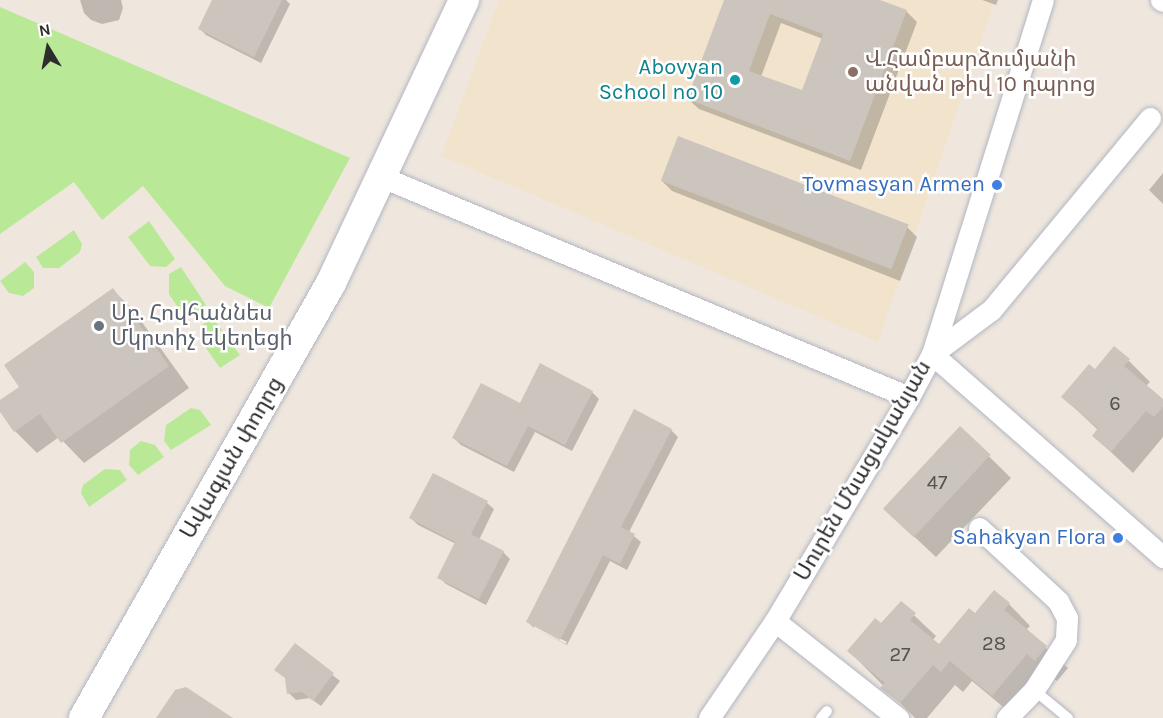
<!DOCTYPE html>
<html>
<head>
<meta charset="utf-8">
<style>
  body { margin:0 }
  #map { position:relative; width:1163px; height:718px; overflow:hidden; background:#efe7de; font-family:Karla,"Noto Sans Armenian",sans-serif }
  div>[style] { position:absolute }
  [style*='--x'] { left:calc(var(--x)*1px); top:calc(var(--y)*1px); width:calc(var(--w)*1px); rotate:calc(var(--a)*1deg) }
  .education>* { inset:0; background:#f2e3cd }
  .green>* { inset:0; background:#b9e997 }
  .shadow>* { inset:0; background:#0003 }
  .building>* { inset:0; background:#cbc5bd; transform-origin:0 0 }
  .roads { filter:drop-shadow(0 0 2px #b2b6c1) drop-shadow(0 0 2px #b2b6c1) }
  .lane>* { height:10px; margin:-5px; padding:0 5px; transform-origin:5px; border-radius:5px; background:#fff }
  .street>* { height:21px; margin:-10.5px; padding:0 10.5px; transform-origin:10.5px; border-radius:10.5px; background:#fff }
  .secondary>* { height:30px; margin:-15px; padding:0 15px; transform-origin:15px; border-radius:15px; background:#fff }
  .dots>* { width:16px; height:16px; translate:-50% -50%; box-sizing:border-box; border:3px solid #fff; border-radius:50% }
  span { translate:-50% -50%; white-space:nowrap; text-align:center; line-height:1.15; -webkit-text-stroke:5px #fff; paint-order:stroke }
  .number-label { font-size:20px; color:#545351 }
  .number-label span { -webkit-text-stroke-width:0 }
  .education-label { font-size:22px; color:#785e54 }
  .left { translate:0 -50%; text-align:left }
  .culture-label { font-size:22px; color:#0d838f }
  .right { translate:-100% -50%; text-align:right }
  .shop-label { font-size:22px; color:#366cbe }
  .worship-label { font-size:22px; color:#5b616d }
  .street-label { font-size:22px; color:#2d2d2d }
  .north { position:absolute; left:18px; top:18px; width:60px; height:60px; -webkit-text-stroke:4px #fff; paint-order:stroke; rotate:350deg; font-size:16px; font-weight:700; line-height:24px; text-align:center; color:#2d2d2d }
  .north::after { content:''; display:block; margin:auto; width:21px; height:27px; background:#2d2d2d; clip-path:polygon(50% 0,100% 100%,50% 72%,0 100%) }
</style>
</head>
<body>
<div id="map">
  <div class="education">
    <i style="clip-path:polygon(499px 0,995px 0,878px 342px,441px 156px)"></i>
  </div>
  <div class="green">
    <i style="clip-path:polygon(0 7px,350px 158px,269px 308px,225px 286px,143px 186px,102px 220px,74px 182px,0 234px)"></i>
    <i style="clip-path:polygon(149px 221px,175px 259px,166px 267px,150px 266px,128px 237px)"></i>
    <i style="clip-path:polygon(74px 230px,82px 244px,80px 252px,59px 268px,43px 268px,36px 257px)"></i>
    <i style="clip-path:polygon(25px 262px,34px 272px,34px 288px,23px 296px,9px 293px,0 281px)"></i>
    <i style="clip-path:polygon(181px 267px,206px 305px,196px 314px,181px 312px,169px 294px,169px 274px)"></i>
    <i style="clip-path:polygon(213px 318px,240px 355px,220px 368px,201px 341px,202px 325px)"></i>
    <i style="clip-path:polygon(191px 408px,200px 410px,211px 425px,171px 450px,164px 441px,166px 425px)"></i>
    <i style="clip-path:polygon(141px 441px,155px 445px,164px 457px,138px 475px,129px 465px,130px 450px)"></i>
    <i style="clip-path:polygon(105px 469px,120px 470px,127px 480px,89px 507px,81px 493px,83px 485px)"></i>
  </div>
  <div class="shadow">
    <i style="clip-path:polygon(80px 0,121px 0,123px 8px,119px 20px,102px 24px,91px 20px,84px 13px)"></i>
    <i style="clip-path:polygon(214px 0,286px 0,290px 4px,261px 63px,206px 35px,199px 28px)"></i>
    <i style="clip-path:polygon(evenodd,726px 0,875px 0,906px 11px,917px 22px,861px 170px,699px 109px,688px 99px,726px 0,781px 23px,823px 39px,803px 92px,761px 77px,781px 23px)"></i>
    <i style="clip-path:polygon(982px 0,998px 0,996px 5px)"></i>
    <i style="clip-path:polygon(1163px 173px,1163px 204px,1149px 190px)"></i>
    <i style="clip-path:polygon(662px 181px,907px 227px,917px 237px,900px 281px,672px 191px)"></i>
    <i style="clip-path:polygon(113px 290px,134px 311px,189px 388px,84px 463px,59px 437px,37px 453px,15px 431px,0 410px,0 402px,21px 387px)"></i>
    <i style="clip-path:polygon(1129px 361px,1150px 382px,1146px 386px,1163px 401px,1163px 437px,1133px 473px,1094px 436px,1098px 430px,1063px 397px,1095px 371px)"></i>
    <i style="clip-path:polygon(592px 392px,599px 399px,572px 451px,535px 432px,514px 472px,461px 445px,454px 438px,521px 405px)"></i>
    <i style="clip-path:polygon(960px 428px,1011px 478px,936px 557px,906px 529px)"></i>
    <i style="clip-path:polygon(671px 430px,678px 437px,629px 532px,641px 542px,627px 570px,610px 561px,567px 645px,535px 629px,566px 644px,567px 642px,534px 625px,534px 628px,528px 622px)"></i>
    <i style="clip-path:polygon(433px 475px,487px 503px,494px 509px,479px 540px,503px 552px,510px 559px,486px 605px,446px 584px,439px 577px,456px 544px,418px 525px,411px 518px)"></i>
    <i style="clip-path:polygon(901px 603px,936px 636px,932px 641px,939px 646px,975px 615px,1009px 604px,1030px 626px,1026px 630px,1068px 668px,1057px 681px,1049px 675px,1014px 716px,972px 681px,963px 692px,955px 685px,927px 718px,915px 718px,849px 651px,881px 625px)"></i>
    <i style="clip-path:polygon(295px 645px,340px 681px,321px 706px,310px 698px,296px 700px,289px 693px)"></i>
  </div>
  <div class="building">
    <i style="clip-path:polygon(212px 0,282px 0,254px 57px,198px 29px)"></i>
    <i style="clip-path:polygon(evenodd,724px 0,880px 0,907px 10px,850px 161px,687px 99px,724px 0,770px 14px,823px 34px,802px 90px,749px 71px,770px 14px)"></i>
    <i style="left:678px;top:136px;width:247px;height:48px;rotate:21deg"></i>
    <i style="clip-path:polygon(113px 288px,169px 366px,61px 443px,40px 414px,14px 432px,0 412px,0 400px,19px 387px,4px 365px)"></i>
    <i style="clip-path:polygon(1114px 346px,1130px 359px,1124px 366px,1163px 399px,1163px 407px,1154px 417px,1146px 411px,1111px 452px,1092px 436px,1098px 428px,1061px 397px,1089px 364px,1095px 369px)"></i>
    <i style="clip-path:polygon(540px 363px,593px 391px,565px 445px,528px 426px,507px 466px,452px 438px,481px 383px,520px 403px)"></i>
    <i style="clip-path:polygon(634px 409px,672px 429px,621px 527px,635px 534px,620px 564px,603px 555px,560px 640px,526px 622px)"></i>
    <i style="left:960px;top:426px;width:42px;height:113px;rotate:43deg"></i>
    <i style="clip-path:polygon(433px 473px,488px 501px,471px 534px,504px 551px,479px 599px,437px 578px,455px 542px,409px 518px)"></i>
    <i style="clip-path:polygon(994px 590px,1010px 603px,1004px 610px,1047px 646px,1035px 661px,1027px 654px,992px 696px,950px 661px,941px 672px,933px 665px,900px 703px,880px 688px,885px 683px,847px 651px,875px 618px,881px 623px,901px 601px,916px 613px,910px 620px,939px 644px,969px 608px,975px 613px)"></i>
    <i style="clip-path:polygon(295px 643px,334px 673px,313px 701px,302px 692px,287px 694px,285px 678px,274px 670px)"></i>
    <i style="clip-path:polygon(186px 687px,233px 718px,156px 718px,175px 690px)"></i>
  </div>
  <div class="roads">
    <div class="lane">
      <i style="--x:1034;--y:690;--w:44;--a:39.5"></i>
      <i style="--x:821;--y:718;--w:9;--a:-49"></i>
    </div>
    <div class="street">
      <i style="--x:1161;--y:0;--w:2;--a:27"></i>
      <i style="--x:1150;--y:118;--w:249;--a:129.6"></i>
      <i style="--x:991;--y:310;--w:74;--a:143.3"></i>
      <i style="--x:932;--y:354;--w:308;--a:41.3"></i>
      <i style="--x:382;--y:177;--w:571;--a:22.66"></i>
      <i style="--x:979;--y:528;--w:108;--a:42.7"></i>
      <i style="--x:1058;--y:601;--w:19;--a:62"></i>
      <i style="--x:1067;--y:618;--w:22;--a:93"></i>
      <i style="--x:1066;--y:640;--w:59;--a:122.6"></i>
      <i style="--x:1034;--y:690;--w:39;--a:134"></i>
      <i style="--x:775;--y:621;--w:157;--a:38.3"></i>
      <i style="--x:709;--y:718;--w:117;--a:-55.8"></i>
      <i style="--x:775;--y:621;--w:261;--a:-59.1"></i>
      <i style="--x:909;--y:397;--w:49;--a:-61.9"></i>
      <i style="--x:932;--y:354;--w:371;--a:-72.6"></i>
    </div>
    <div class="secondary">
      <i style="--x:84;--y:718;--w:500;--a:-60.41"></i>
      <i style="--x:331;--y:283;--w:313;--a:-64.8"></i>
    </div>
  </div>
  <div class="dots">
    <i style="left:853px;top:72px;background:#8d6e63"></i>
    <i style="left:735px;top:80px;background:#0f9aa8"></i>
    <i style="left:997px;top:185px;background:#3f7fe0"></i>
    <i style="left:99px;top:326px;background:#6b7280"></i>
    <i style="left:1118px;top:538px;background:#3f7fe0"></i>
  </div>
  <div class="number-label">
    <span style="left:1115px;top:403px">6</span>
    <span style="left:937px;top:482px">47</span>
    <span style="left:994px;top:643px">28</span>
    <span style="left:900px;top:654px">27</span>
  </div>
  <div class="education-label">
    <span class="left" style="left:865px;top:72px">Վ.Համբարձումյանի<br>անվան թիվ 10 դպրոց</span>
  </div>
  <div class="culture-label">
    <span class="right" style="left:723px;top:80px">Abovyan<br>School no 10</span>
  </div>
  <div class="shop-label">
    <span class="right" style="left:985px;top:185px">Tovmasyan Armen</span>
    <span class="right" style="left:1106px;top:538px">Sahakyan Flora</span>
  </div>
  <div class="worship-label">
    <span class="left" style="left:111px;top:326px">Սբ. Հովհաննես<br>Մկրտիչ եկեղեցի</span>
  </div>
  <div class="street-label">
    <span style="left:232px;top:458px;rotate:-60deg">Ավագյան փողոց</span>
    <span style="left:863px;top:471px;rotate:-60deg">Սուրեն Մնացականյան</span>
  </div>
  <div class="north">N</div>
</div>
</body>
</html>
